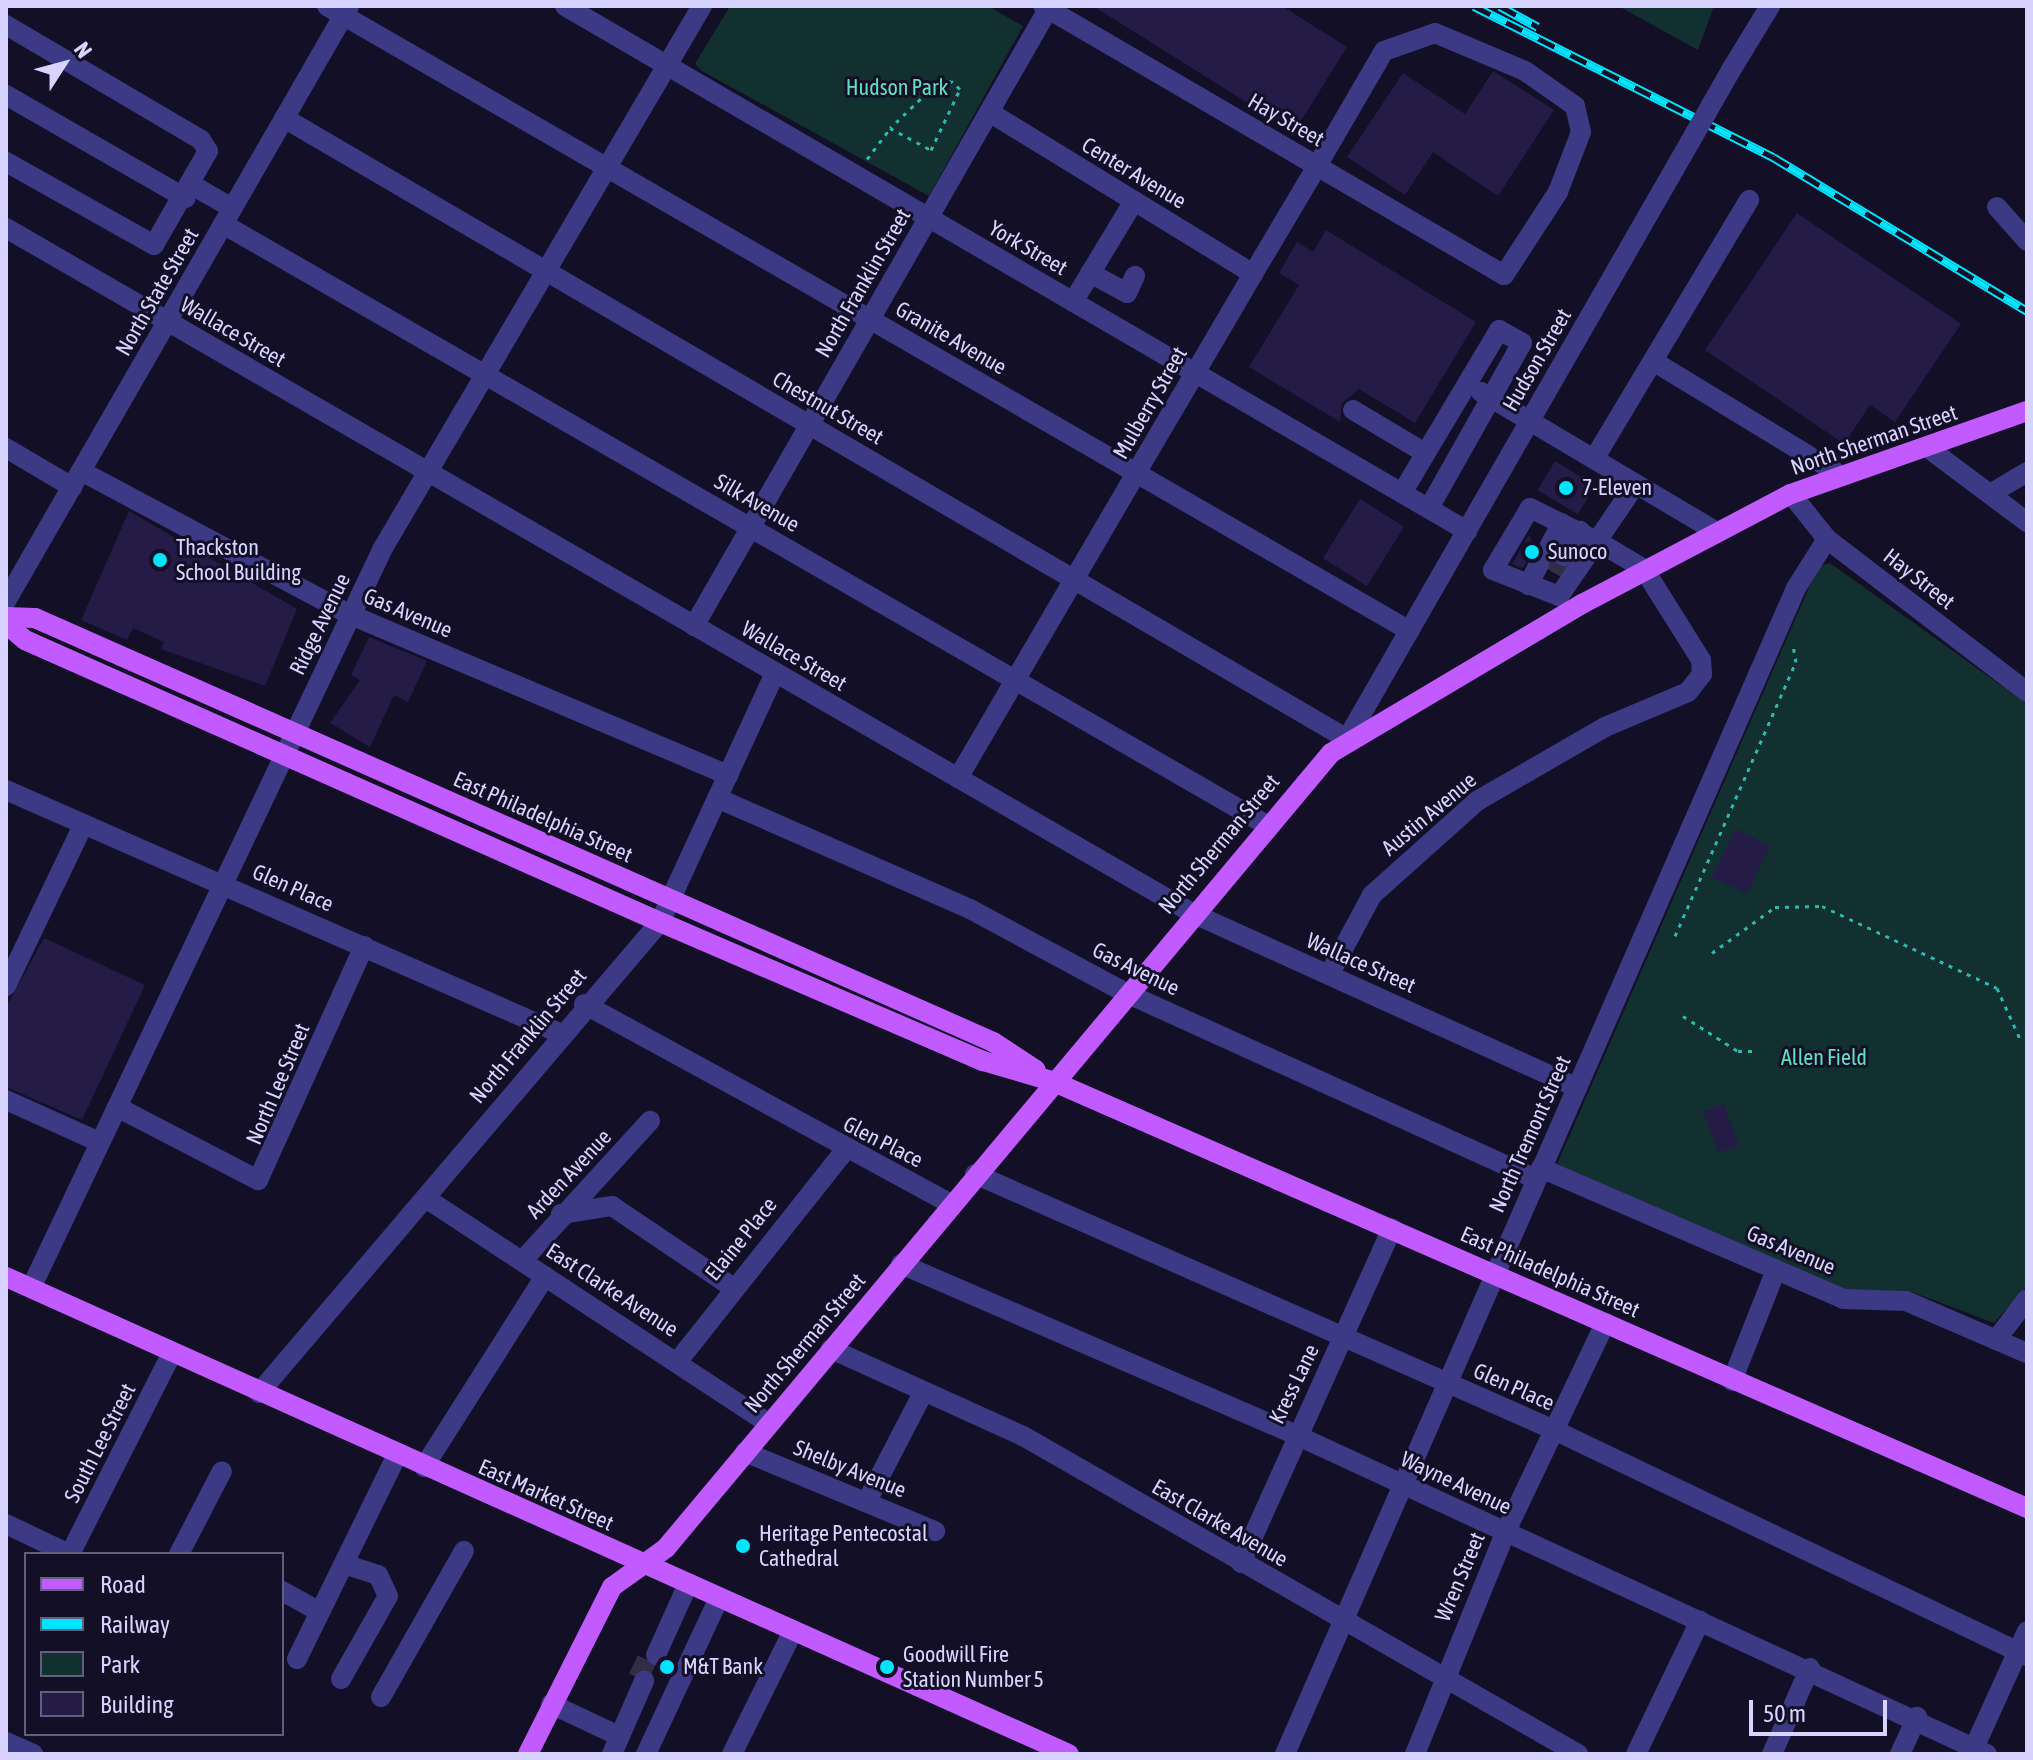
<!DOCTYPE html>
<html>
<head>
<meta charset="utf-8">
<style>
  body { margin:0 }
  #map { position:relative; width:2033px; height:1760px; overflow:hidden; background:#130f26; font-family:"Asap Condensed",sans-serif }
  div>[style] { position:absolute }
  [style*='--x'] { left:calc(var(--x)*1px); top:calc(var(--y)*1px); width:calc(var(--w)*1px); rotate:calc(var(--a)*1deg) }
  .green>* { inset:0; background:#12302f }
  .building>* { inset:0; background:#241b47; transform-origin:0 0 }
  .minor-tunnel>* { height:20px; margin-top:-10px; transform-origin:0; background:repeating-linear-gradient(90deg,#312d47 0 20px,transparent 0 30px) }
  .path>* { height:3px; margin-top:-1.5px; transform-origin:0; background:repeating-linear-gradient(90deg,#2fb8b0 0 4px,transparent 0 10px) }
  .minor>* { height:20px; margin:-10px; padding:0 10px; transform-origin:10px; border-radius:10px; background:#3d3a85 }
  .major>* { height:20px; margin:-10px; padding:0 10px; transform-origin:10px; border-radius:10px; background:#c25bff }
  .rail>* { height:9px; margin-top:-4.5px; transform-origin:0; background:repeating-linear-gradient(90deg,#130f26 0 18px,#00e5ff 0 36px); box-sizing:border-box; border-block:2px solid #00e5ff }
  .minor-bridge>* { height:20px; margin:-10px; padding:0 10px; transform-origin:10px; border-radius:10px; background:#3d3a85 }
  .dots>* { width:22px; height:22px; translate:-50% -50%; box-sizing:border-box; border:4px solid #130f26; border-radius:50% }
  span { translate:-50% -50%; white-space:nowrap; text-align:center; line-height:1.15; -webkit-text-stroke:6px #130f26; paint-order:stroke }
  .park-label { font-size:22px; color:#5fe0c0 }
  .street-label { font-size:22px; color:#d9d4ff }
  .poi-label { font-size:22px; color:#d9d4ff }
  .left { translate:0 -50%; text-align:left }
  .frame { position:absolute; inset:0; border:8px solid #d9d4ff; pointer-events:none }
  .legend { position:absolute; left:24px; top:1552px; width:260px; height:184px; box-sizing:border-box; background:#130f26; border:2px solid #625e7d; margin:0; padding:10px 14px; list-style:none; font-size:24px; color:#d9d4ff }
  .legend li { display:flex; align-items:center; gap:16px; height:40px }
  .legend b { width:40px; border:2px solid #625e7d }
  .north { position:absolute; left:24px; top:24px; width:80px; height:80px; -webkit-text-stroke:6px #130f26; paint-order:stroke; rotate:54deg; font-size:22px; font-weight:700; line-height:32px; text-align:center; color:#d9d4ff }
  .north::after { content:''; display:block; margin:auto; width:28px; height:36px; background:#d9d4ff; clip-path:polygon(50% 0,100% 100%,50% 72%,0 100%) }
  .scale { position:absolute; left:1749px; top:1700px; width:138px; height:36px; box-sizing:border-box; border:4px solid #d9d4ff; border-top:0; padding-left:10px; font-size:24px; line-height:28px; white-space:nowrap; color:#d9d4ff; -webkit-text-stroke:6px #130f26; paint-order:stroke }
</style>
</head>
<body>
<div id="map">
  <div class="green">
    <i style="clip-path:polygon(730px 6px,988px 6px,1023px 26px,929px 196px,702px 71px,695px 64px)"></i>
    <i style="clip-path:polygon(1618px 6px,1714px 6px,1698px 50px)"></i>
    <i style="clip-path:polygon(1830px 563px,2027px 704px,2027px 1286px,1994px 1323px,1912px 1292px,1844px 1290px,1557px 1164px,1818px 567px)"></i>
  </div>
  <div class="building">
    <i style="clip-path:polygon(1093px 6px,1282px 6px,1347px 47px,1294px 132px)"></i>
    <i style="clip-path:polygon(1493px 71px,1554px 110px,1498px 196px,1433px 152px,1405px 195px,1347px 157px,1403px 73px,1465px 114px)"></i>
    <i style="clip-path:polygon(1797px 213px,1961px 324px,1895px 422px,1870px 405px,1844px 444px,1705px 350px)"></i>
    <i style="clip-path:polygon(1326px 230px,1476px 322px,1415px 423px,1359px 389px,1342px 403px,1340px 422px,1249px 367px,1299px 285px,1279px 273px,1297px 242px,1313px 252px)"></i>
    <i style="left:1555px;top:461px;width:47px;height:34px;rotate:31deg"></i>
    <i style="left:1360px;top:499px;width:52px;height:70px;rotate:32deg"></i>
    <i style="clip-path:polygon(129px 511px,297px 609px,265px 686px,161px 649px,164px 642px,133px 628px,127px 640px,81px 620px)"></i>
    <i style="clip-path:polygon(1529px 535px,1537px 551px,1522px 568px,1512px 564px)"></i>
    <i style="clip-path:polygon(369px 637px,427px 661px,408px 702px,394px 695px,370px 747px,330px 723px,360px 680px,351px 675px)"></i>
    <i style="left:1735px;top:829px;width:39px;height:53px;rotate:26deg"></i>
    <i style="clip-path:polygon(44px 938px,145px 985px,82px 1120px,6px 1087px,6px 1007px)"></i>
    <i style="left:1724px;top:1104px;width:44px;height:22px;rotate:70deg"></i>
  </div>
  <div class="minor-tunnel">
    <i style="--x:1554;--y:573;--w:20;--a:-60"></i>
    <i style="--x:638;--y:1678;--w:28;--a:-64"></i>
  </div>
  <div class="path">
    <i style="--x:867;--y:159;--w:39;--a:-53"></i>
    <i style="--x:890;--y:128;--w:47;--a:28.2"></i>
    <i style="--x:931;--y:150;--w:68;--a:-64.6"></i>
    <i style="--x:960;--y:89;--w:12;--a:-138"></i>
    <i style="--x:951;--y:81;--w:16;--a:166"></i>
    <i style="--x:935;--y:85;--w:62;--a:136.3"></i>
    <i style="--x:1675;--y:936;--w:300;--a:-66.2"></i>
    <i style="--x:1796;--y:662;--w:17;--a:-100"></i>
    <i style="--x:1712;--y:953;--w:78;--a:-36.1"></i>
    <i style="--x:1775;--y:907;--w:47;--a:-1.2"></i>
    <i style="--x:1822;--y:906;--w:193;--a:25.1"></i>
    <i style="--x:1997;--y:988;--w:58;--a:65.6"></i>
    <i style="--x:1683;--y:1016;--w:65;--a:32.5"></i>
    <i style="--x:1738;--y:1051;--w:14;--a:0"></i>
  </div>
  <div class="minor">
    <i style="--x:327;--y:6;--w:1250;--a:29.99"></i>
    <i style="--x:565;--y:6;--w:1044;--a:30.2"></i>
    <i style="--x:6;--y:25;--w:226;--a:30.5"></i>
    <i style="--x:201;--y:140;--w:13;--a:58"></i>
    <i style="--x:208;--y:151;--w:108;--a:119.9"></i>
    <i style="--x:154;--y:245;--w:170;--a:-150.7"></i>
    <i style="--x:1731;--y:70;--w:75;--a:-58.6"></i>
    <i style="--x:6;--y:95;--w:207;--a:29.9"></i>
    <i style="--x:989;--y:112;--w:310;--a:31.5"></i>
    <i style="--x:284;--y:118;--w:1231;--a:30.29"></i>
    <i style="--x:1347;--y:739;--w:689;--a:-60.12"></i>
    <i style="--x:192;--y:185;--w:46;--a:29.9"></i>
    <i style="--x:1997;--y:207;--w:45;--a:48.6"></i>
    <i style="--x:223;--y:224;--w:1205;--a:29.93"></i>
    <i style="--x:6;--y:228;--w:1370;--a:30.01"></i>
    <i style="--x:1192;--y:913;--w:423;--a:24.4"></i>
    <i style="--x:1090;--y:273;--w:42;--a:28.4"></i>
    <i style="--x:1127;--y:293;--w:19;--a:-65"></i>
    <i style="--x:1073;--y:302;--w:118;--a:-58.9"></i>
    <i style="--x:1653;--y:361;--w:215;--a:31.3"></i>
    <i style="--x:1481;--y:392;--w:272;--a:30.7"></i>
    <i style="--x:1353;--y:410;--w:84;--a:30.8"></i>
    <i style="--x:6;--y:448;--w:77;--a:30.6"></i>
    <i style="--x:1928;--y:448;--w:124;--a:36.8"></i>
    <i style="--x:1594;--y:459;--w:302;--a:-59.1"></i>
    <i style="--x:81;--y:471;--w:306;--a:28.1"></i>
    <i style="--x:351;--y:615;--w:410;--a:23"></i>
    <i style="--x:1402;--y:493;--w:190;--a:-59.2"></i>
    <i style="--x:1499;--y:330;--w:26;--a:29"></i>
    <i style="--x:1522;--y:343;--w:189;--a:119.4"></i>
    <i style="--x:1791;--y:494;--w:58;--a:51.3"></i>
    <i style="--x:1827;--y:539;--w:252;--a:37.4"></i>
    <i style="--x:1990;--y:494;--w:43;--a:-30.7"></i>
    <i style="--x:1530;--y:508;--w:75;--a:26.2"></i>
    <i style="--x:1597;--y:541;--w:67;--a:124.6"></i>
    <i style="--x:1559;--y:596;--w:71;--a:-158.5"></i>
    <i style="--x:1493;--y:570;--w:72;--a:-59.2"></i>
    <i style="--x:1549;--y:547;--w:27;--a:-62"></i>
    <i style="--x:1564;--y:556;--w:30;--a:-57"></i>
    <i style="--x:1528;--y:585;--w:24;--a:-62"></i>
    <i style="--x:6;--y:601;--w:687;--a:-60.04"></i>
    <i style="--x:694;--y:626;--w:715;--a:-60.14"></i>
    <i style="--x:958;--y:778;--w:353;--a:-59.7"></i>
    <i style="--x:1136;--y:473;--w:116;--a:-59.5"></i>
    <i style="--x:1195;--y:373;--w:115;--a:-59.6"></i>
    <i style="--x:1253;--y:274;--w:126;--a:-59.3"></i>
    <i style="--x:1317;--y:166;--w:133;--a:-59.8"></i>
    <i style="--x:1384;--y:51;--w:54;--a:-19.4"></i>
    <i style="--x:1435;--y:33;--w:98;--a:22.9"></i>
    <i style="--x:1525;--y:71;--w:61;--a:35"></i>
    <i style="--x:1575;--y:106;--w:27;--a:77"></i>
    <i style="--x:1581;--y:132;--w:64;--a:111"></i>
    <i style="--x:1558;--y:192;--w:99;--a:123"></i>
    <i style="--x:1504;--y:275;--w:216;--a:-149.8"></i>
    <i style="--x:1317;--y:166;--w:317;--a:-149.7"></i>
    <i style="--x:6;--y:790;--w:604;--a:23.72"></i>
    <i style="--x:717;--y:798;--w:276;--a:23.7"></i>
    <i style="--x:970;--y:909;--w:177;--a:28.3"></i>
    <i style="--x:1126;--y:993;--w:450;--a:24.4"></i>
    <i style="--x:1329;--y:975;--w:91;--a:-61.7"></i>
    <i style="--x:1372;--y:895;--w:141;--a:-41.8"></i>
    <i style="--x:1477;--y:801;--w:148;--a:-30"></i>
    <i style="--x:1605;--y:727;--w:90;--a:-22.9"></i>
    <i style="--x:1688;--y:692;--w:23;--a:-52"></i>
    <i style="--x:1702;--y:674;--w:14;--a:-94"></i>
    <i style="--x:1701;--y:660;--w:107;--a:-122.1"></i>
    <i style="--x:1644;--y:569;--w:55;--a:-149.2"></i>
    <i style="--x:1597;--y:541;--w:68;--a:-55.8"></i>
    <i style="--x:6;--y:986;--w:178;--a:-64.4"></i>
    <i style="--x:584;--y:1004;--w:418;--a:28.6"></i>
    <i style="--x:6;--y:1100;--w:102;--a:24.3"></i>
    <i style="--x:117;--y:1107;--w:159;--a:27.4"></i>
    <i style="--x:258;--y:1180;--w:257;--a:-65.6"></i>
    <i style="--x:1541;--y:1168;--w:329;--a:23.4"></i>
    <i style="--x:1843;--y:1299;--w:63;--a:1.8"></i>
    <i style="--x:1906;--y:1301;--w:132;--a:23.3"></i>
    <i style="--x:975;--y:1174;--w:631;--a:23.84"></i>
    <i style="--x:1552;--y:1429;--w:526;--a:25.54"></i>
    <i style="--x:427;--y:1199;--w:409;--a:33.3"></i>
    <i style="--x:561;--y:1214;--w:52;--a:-8.9"></i>
    <i style="--x:612;--y:1206;--w:145;--a:34"></i>
    <i style="--x:522;--y:1261;--w:190;--a:-47.6"></i>
    <i style="--x:901;--y:1264;--w:430;--a:23.4"></i>
    <i style="--x:1296;--y:1435;--w:761;--a:24.78"></i>
    <i style="--x:31;--y:1288;--w:819;--a:-64.56"></i>
    <i style="--x:383;--y:548;--w:629;--a:-59.52"></i>
    <i style="--x:1996;--y:1340;--w:51;--a:-52.9"></i>
    <i style="--x:831;--y:1349;--w:211;--a:24.4"></i>
    <i style="--x:1023;--y:1436;--w:640;--a:29.81"></i>
    <i style="--x:678;--y:1361;--w:269;--a:-51.6"></i>
    <i style="--x:1732;--y:1381;--w:119;--a:-68.4"></i>
    <i style="--x:259;--y:1393;--w:619;--a:-49.59"></i>
    <i style="--x:660;--y:922;--w:274;--a:-65.2"></i>
    <i style="--x:745;--y:1452;--w:206;--a:22.6"></i>
    <i style="--x:424;--y:1467;--w:226;--a:-57.6"></i>
    <i style="--x:867;--y:1501;--w:122;--a:-62.6"></i>
    <i style="--x:6;--y:1524;--w:70;--a:25.5"></i>
    <i style="--x:70;--y:1554;--w:225;--a:-63.1"></i>
    <i style="--x:179;--y:1554;--w:93;--a:-62.6"></i>
    <i style="--x:1241;--y:1563;--w:367;--a:-65.7"></i>
    <i style="--x:282;--y:1591;--w:43;--a:28.9"></i>
    <i style="--x:656;--y:1655;--w:78;--a:-65.7"></i>
    <i style="--x:297;--y:1659;--w:227;--a:-63.9"></i>
    <i style="--x:341;--y:1679;--w:95;--a:-60.5"></i>
    <i style="--x:388;--y:1596;--w:23;--a:-115"></i>
    <i style="--x:378;--y:1575;--w:35;--a:-162"></i>
    <i style="--x:381;--y:1697;--w:168;--a:-60.4"></i>
    <i style="--x:551;--y:1704;--w:75;--a:25.2"></i>
    <i style="--x:6;--y:1742;--w:30;--a:24"></i>
    <i style="--x:1974;--y:1748;--w:128;--a:-65.6"></i>
    <i style="--x:612;--y:1754;--w:80;--a:-66.3"></i>
    <i style="--x:646;--y:1754;--w:172;--a:-64.9"></i>
    <i style="--x:732;--y:1754;--w:137;--a:-63.6"></i>
    <i style="--x:1285;--y:1754;--w:1273;--a:-66.33"></i>
    <i style="--x:1796;--y:588;--w:58;--a:-57.7"></i>
    <i style="--x:1415;--y:1754;--w:239;--a:-67.8"></i>
    <i style="--x:1505;--y:1533;--w:233;--a:-64.5"></i>
    <i style="--x:1636;--y:1754;--w:148;--a:-64.3"></i>
    <i style="--x:1772;--y:1754;--w:94;--a:-66.2"></i>
    <i style="--x:1900;--y:1754;--w:41;--a:-65.3"></i>
  </div>
  <div class="major">
    <i style="--x:6;--y:617;--w:29;--a:2"></i>
    <i style="--x:35;--y:618;--w:1048;--a:23.87"></i>
    <i style="--x:993;--y:1042;--w:51;--a:33.1"></i>
    <i style="--x:6;--y:624;--w:25;--a:40"></i>
    <i style="--x:25;--y:640;--w:695;--a:23.95"></i>
    <i style="--x:660;--y:922;--w:352;--a:23.3"></i>
    <i style="--x:983;--y:1061;--w:72;--a:16.2"></i>
    <i style="--x:1052;--y:1081;--w:1064;--a:23.65"></i>
    <i style="--x:6;--y:1277;--w:1165;--a:24.17"></i>
    <i style="--x:528;--y:1754;--w:187;--a:-63.3"></i>
    <i style="--x:612;--y:1587;--w:67;--a:-35.8"></i>
    <i style="--x:666;--y:1548;--w:1036;--a:-50.09"></i>
    <i style="--x:1331;--y:753;--w:292;--a:-30.7"></i>
    <i style="--x:1582;--y:604;--w:236;--a:-27.8"></i>
    <i style="--x:1791;--y:494;--w:250;--a:-19.4"></i>
  </div>
  <div class="rail">
    <i style="--x:1474;--y:6;--w:335;--a:26.8"></i>
    <i style="--x:1773;--y:157;--w:297;--a:31.2"></i>
    <i style="--x:1500;--y:6;--w:43;--a:28.9"></i>
  </div>
  <div class="minor-bridge">
    <i style="--x:1690;--y:142;--w:83;--a:-60.3"></i>
  </div>
  <div class="dots">
    <i style="left:1566px;top:488px;background:#00e5ff"></i>
    <i style="left:1532px;top:552px;background:#00e5ff"></i>
    <i style="left:160px;top:560px;background:#00e5ff"></i>
    <i style="left:743px;top:1546px;background:#00e5ff"></i>
    <i style="left:667px;top:1667px;background:#00e5ff"></i>
    <i style="left:887px;top:1667px;background:#00e5ff"></i>
  </div>
  <div class="park-label">
    <span style="left:897px;top:88px">Hudson Park</span>
    <span style="left:1824px;top:1058px">Allen Field</span>
  </div>
  <div class="street-label">
    <span style="left:1286px;top:120px;rotate:30deg">Hay Street</span>
    <span style="left:1134px;top:173px;rotate:31deg">Center Avenue</span>
    <span style="left:1028px;top:248px;rotate:30deg">York Street</span>
    <span style="left:863px;top:283px;rotate:-60deg">North Franklin Street</span>
    <span style="left:157px;top:292px;rotate:-60deg">North State Street</span>
    <span style="left:233px;top:332px;rotate:30deg">Wallace Street</span>
    <span style="left:951px;top:338px;rotate:30deg">Granite Avenue</span>
    <span style="left:1537px;top:360px;rotate:-60deg">Hudson Street</span>
    <span style="left:1150px;top:403px;rotate:-60deg">Mulberry Street</span>
    <span style="left:828px;top:408px;rotate:30deg">Chestnut Street</span>
    <span style="left:1874px;top:440px;rotate:-19deg">North Sherman Street</span>
    <span style="left:757px;top:503px;rotate:30deg">Silk Avenue</span>
    <span style="left:1919px;top:579px;rotate:38deg">Hay Street</span>
    <span style="left:408px;top:613px;rotate:23deg">Gas Avenue</span>
    <span style="left:320px;top:624px;rotate:-64deg">Ridge Avenue</span>
    <span style="left:794px;top:656px;rotate:30deg">Wallace Street</span>
    <span style="left:1429px;top:814px;rotate:-40deg">Austin Avenue</span>
    <span style="left:543px;top:817px;rotate:24deg">East Philadelphia Street</span>
    <span style="left:1219px;top:844px;rotate:-50deg">North Sherman Street</span>
    <span style="left:293px;top:888px;rotate:24deg">Glen Place</span>
    <span style="left:1361px;top:963px;rotate:24deg">Wallace Street</span>
    <span style="left:1136px;top:969px;rotate:26deg">Gas Avenue</span>
    <span style="left:528px;top:1036px;rotate:-50deg">North Franklin Street</span>
    <span style="left:278px;top:1084px;rotate:-67deg">North Lee Street</span>
    <span style="left:1530px;top:1134px;rotate:-66deg">North Tremont Street</span>
    <span style="left:883px;top:1142px;rotate:27deg">Glen Place</span>
    <span style="left:569px;top:1174px;rotate:-47deg">Arden Avenue</span>
    <span style="left:741px;top:1239px;rotate:-51deg">Elaine Place</span>
    <span style="left:1791px;top:1250px;rotate:23deg">Gas Avenue</span>
    <span style="left:1550px;top:1272px;rotate:24deg">East Philadelphia Street</span>
    <span style="left:612px;top:1290px;rotate:33deg">East Clarke Avenue</span>
    <span style="left:805px;top:1343px;rotate:-50deg">North Sherman Street</span>
    <span style="left:1294px;top:1384px;rotate:-64deg">Kress Lane</span>
    <span style="left:1514px;top:1387px;rotate:24deg">Glen Place</span>
    <span style="left:100px;top:1443px;rotate:-63deg">South Lee Street</span>
    <span style="left:850px;top:1469px;rotate:22deg">Shelby Avenue</span>
    <span style="left:1456px;top:1483px;rotate:25deg">Wayne Avenue</span>
    <span style="left:546px;top:1495px;rotate:24deg">East Market Street</span>
    <span style="left:1220px;top:1523px;rotate:30deg">East Clarke Avenue</span>
    <span style="left:1460px;top:1577px;rotate:-67deg">Wren Street</span>
  </div>
  <div class="poi-label">
    <span class="left" style="left:1582px;top:488px">7-Eleven</span>
    <span class="left" style="left:176px;top:560px">Thackston<br>School Building</span>
    <span class="left" style="left:1548px;top:552px">Sunoco</span>
    <span class="left" style="left:759px;top:1546px">Heritage Pentecostal<br>Cathedral</span>
    <span class="left" style="left:903px;top:1667px">Goodwill Fire<br>Station Number 5</span>
    <span class="left" style="left:683px;top:1667px">M&amp;T Bank</span>
  </div>
  <div class="frame"></div>
  <ul class="legend">
  <li><b style="height:10px;background:#c25bff"></b>Road</li>
  <li><b style="height:10px;background:#00e5ff"></b>Railway</li>
  <li><b style="height:22px;background:#12302f"></b>Park</li>
  <li><b style="height:22px;background:#241b47"></b>Building</li>
  </ul>
  <div class="north">N</div>
  <div class="scale">50 m</div>
</div>
</body>
</html>
